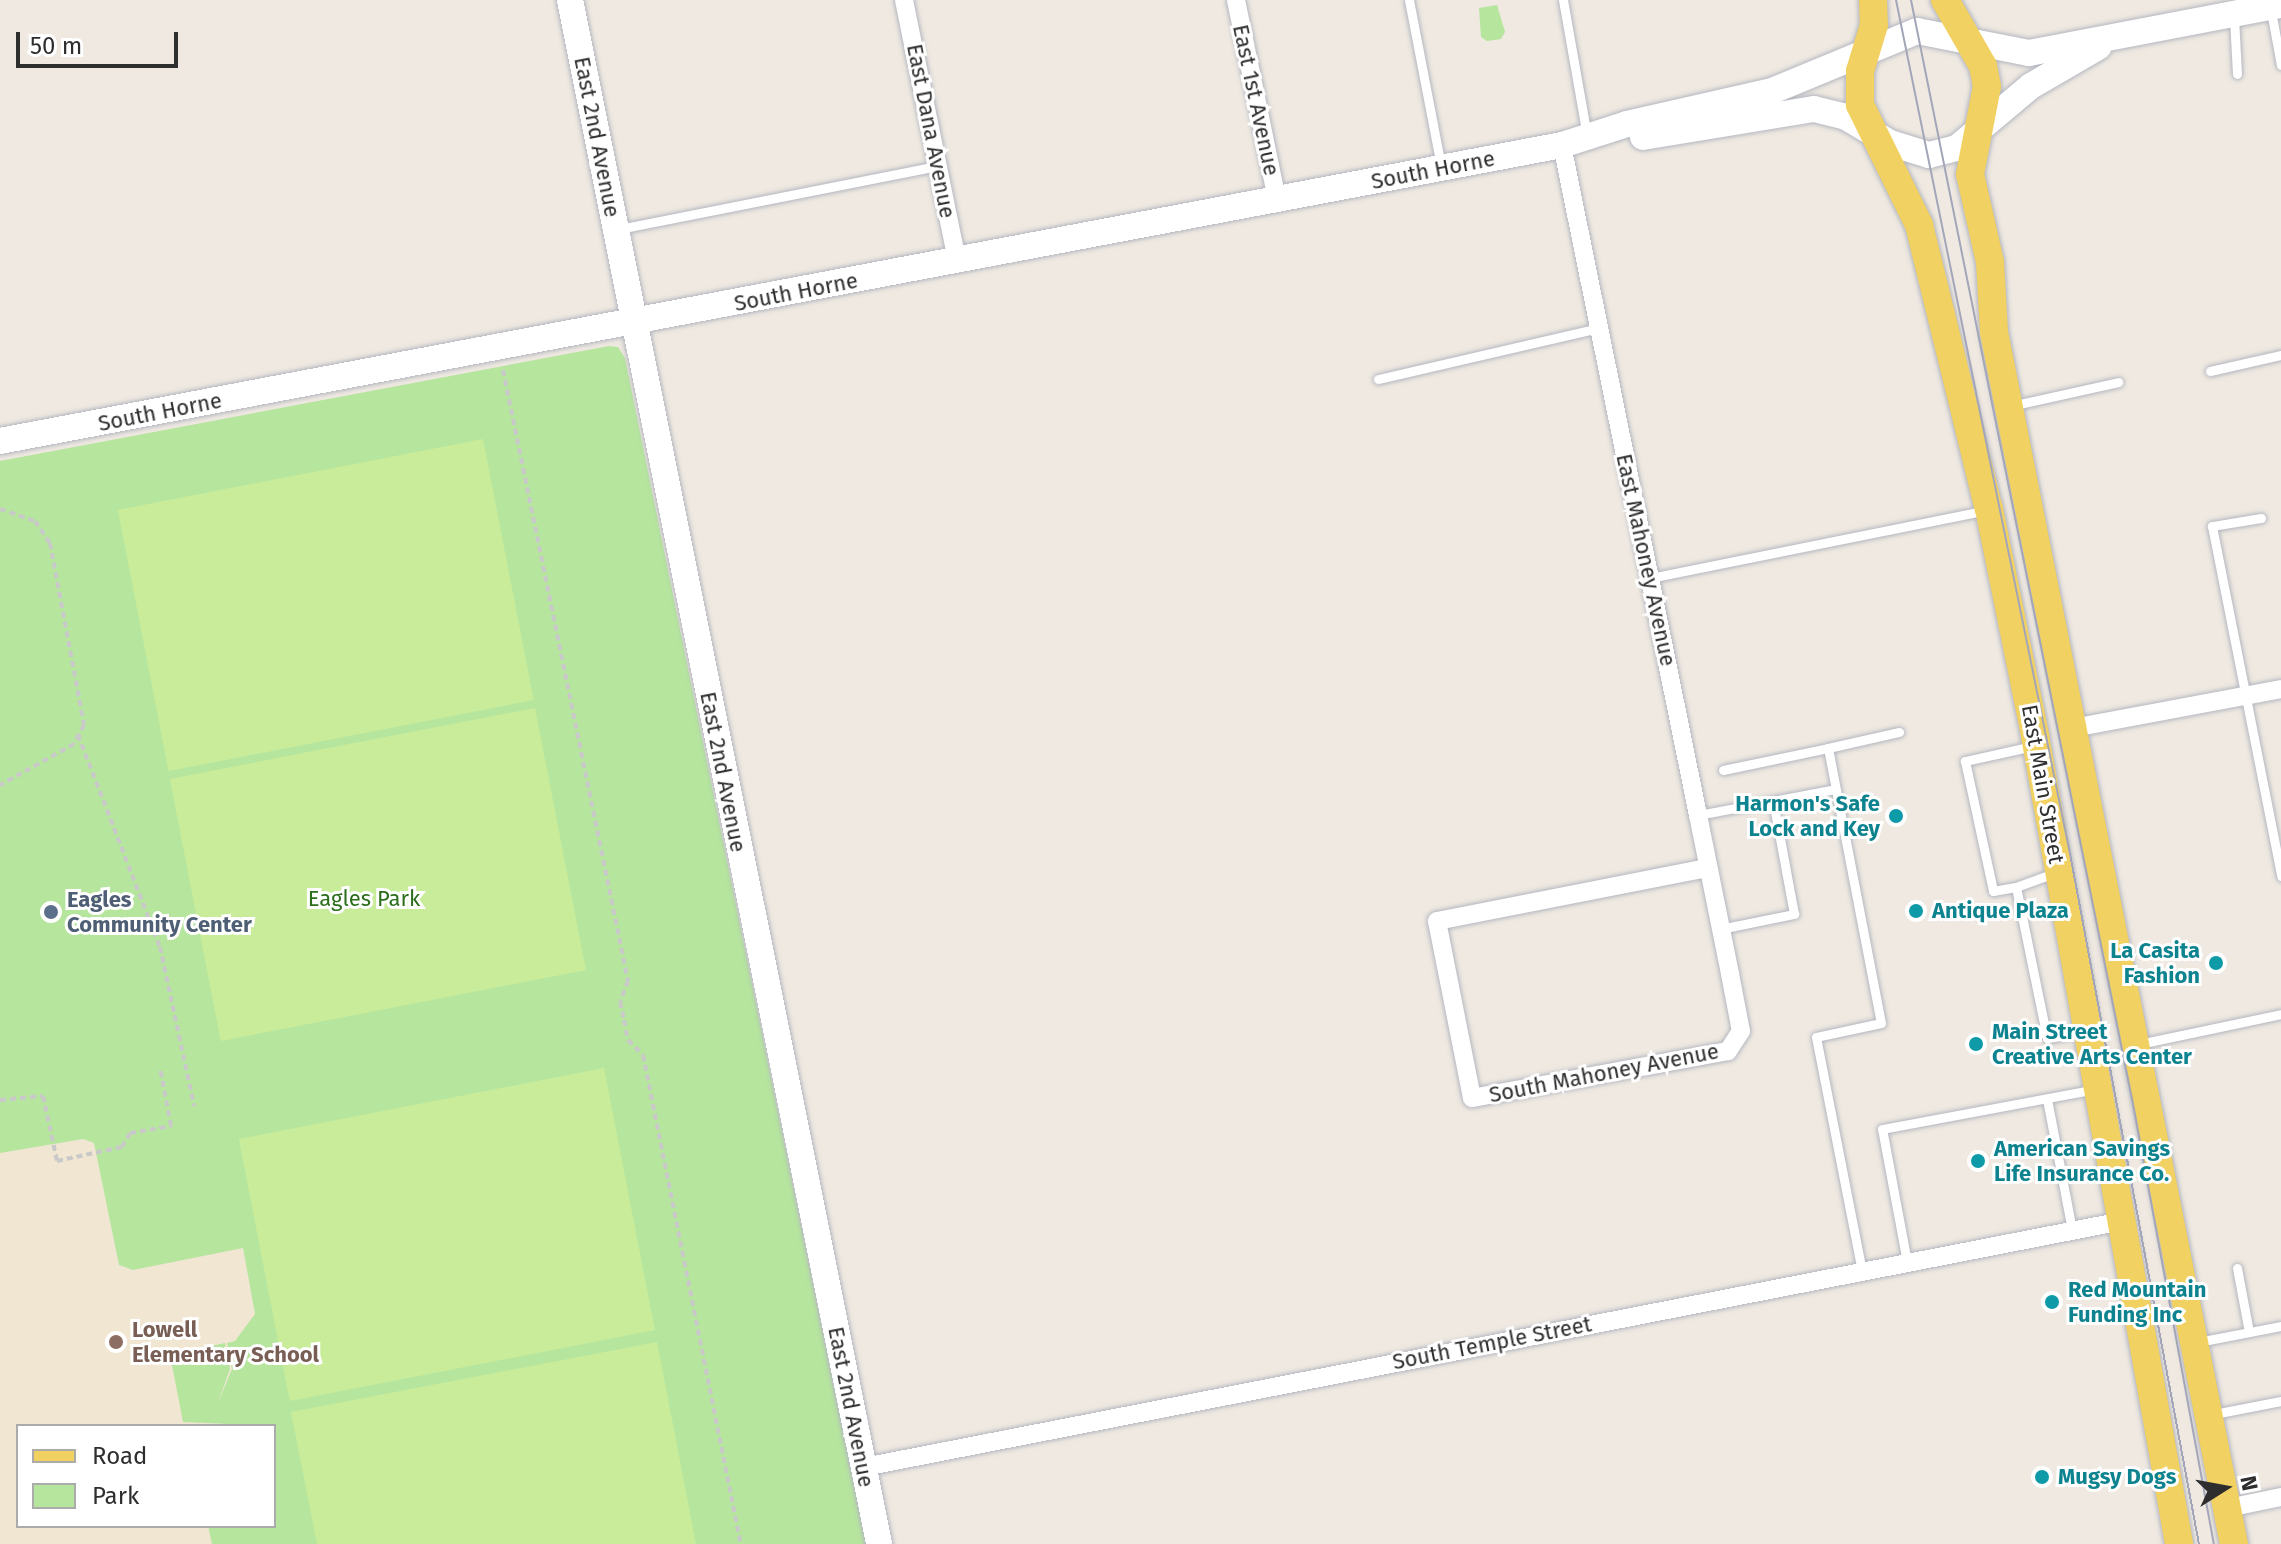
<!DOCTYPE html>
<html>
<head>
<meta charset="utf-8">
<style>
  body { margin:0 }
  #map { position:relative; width:2281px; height:1544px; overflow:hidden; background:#efe9e1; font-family:"Fira Sans",sans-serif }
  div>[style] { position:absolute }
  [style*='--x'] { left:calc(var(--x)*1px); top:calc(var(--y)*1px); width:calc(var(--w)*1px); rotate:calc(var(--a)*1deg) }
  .education>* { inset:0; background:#f0e6d1 }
  .green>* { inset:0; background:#b6e59e }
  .pitch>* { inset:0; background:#c9ec9a; transform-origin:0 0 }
  .path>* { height:4px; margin-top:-2px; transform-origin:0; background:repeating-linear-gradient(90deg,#c9c9c9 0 6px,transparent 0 10px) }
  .roads { filter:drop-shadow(0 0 2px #b4b7c1) drop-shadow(0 0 2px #b4b7c1) }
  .lane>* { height:9px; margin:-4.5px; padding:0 4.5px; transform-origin:4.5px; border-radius:4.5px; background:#fff }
  .street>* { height:18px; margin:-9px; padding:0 9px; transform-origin:9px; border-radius:9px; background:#fff }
  .secondary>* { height:26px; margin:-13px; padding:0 13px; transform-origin:13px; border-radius:13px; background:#fff }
  .primary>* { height:28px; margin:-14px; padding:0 14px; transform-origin:14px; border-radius:14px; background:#f2d163 }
  .tram>* { height:2px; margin:-1px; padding:0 1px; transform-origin:1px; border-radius:1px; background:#a3a6b8 }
  .dots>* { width:22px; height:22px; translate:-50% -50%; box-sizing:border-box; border:4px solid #fff; border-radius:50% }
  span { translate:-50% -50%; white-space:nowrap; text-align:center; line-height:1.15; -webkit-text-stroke:6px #fff; paint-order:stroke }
  .street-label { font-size:22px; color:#2e2e2e }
  .culture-label { font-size:22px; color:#0d838f; font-weight:700 }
  .right { translate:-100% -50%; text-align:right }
  .left { translate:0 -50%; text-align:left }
  .service-label { font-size:22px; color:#4e5e75; font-weight:700 }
  .park-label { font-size:22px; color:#2c6e1b }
  .education-label { font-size:22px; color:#785e54; font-weight:700 }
  .legend { position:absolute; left:16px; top:1424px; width:260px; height:104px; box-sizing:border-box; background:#fff; border:2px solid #ababab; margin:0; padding:10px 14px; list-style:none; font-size:24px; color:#2e2e2e }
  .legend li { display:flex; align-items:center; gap:16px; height:40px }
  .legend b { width:40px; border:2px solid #ababab }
  .north { position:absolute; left:2185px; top:1448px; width:80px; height:80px; -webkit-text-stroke:6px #fff; paint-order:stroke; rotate:79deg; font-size:22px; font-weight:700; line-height:32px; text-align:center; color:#2e2e2e }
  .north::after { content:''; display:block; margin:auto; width:28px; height:36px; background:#2e2e2e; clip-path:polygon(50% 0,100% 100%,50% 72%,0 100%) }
  .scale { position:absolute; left:16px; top:32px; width:162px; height:36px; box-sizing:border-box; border:4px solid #2e2e2e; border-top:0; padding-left:10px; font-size:24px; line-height:28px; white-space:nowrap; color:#2e2e2e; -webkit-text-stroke:6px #fff; paint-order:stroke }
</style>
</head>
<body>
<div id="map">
  <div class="education">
    <i style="clip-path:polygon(83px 1139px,94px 1143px,119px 1265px,133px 1270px,243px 1248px,255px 1314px,235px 1342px,227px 1343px,232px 1369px,208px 1426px,18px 1426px,18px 1526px,208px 1526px,212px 1544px,0 1544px,0 1153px)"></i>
  </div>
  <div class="green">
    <i style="clip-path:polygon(1497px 5px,1505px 32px,1501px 39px,1487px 41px,1481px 37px,1479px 8px)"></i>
    <i style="clip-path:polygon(609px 346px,618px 347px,625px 358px,866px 1544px,212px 1544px,208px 1526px,274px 1526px,274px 1426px,183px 1422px,170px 1355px,225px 1343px,230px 1369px,217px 1405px,232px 1369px,227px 1343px,235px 1341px,255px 1314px,243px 1248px,133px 1270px,119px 1265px,94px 1143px,83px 1139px,0 1153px,0 461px)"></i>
  </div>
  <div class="pitch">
    <i style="left:483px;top:439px;width:266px;height:372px;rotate:79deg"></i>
    <i style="left:535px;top:708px;width:267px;height:372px;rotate:79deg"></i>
    <i style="left:604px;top:1068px;width:267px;height:372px;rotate:79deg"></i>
    <i style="clip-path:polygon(657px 1342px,696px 1544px,317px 1544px,291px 1412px)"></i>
  </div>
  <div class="path">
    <i style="--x:503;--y:370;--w:624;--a:78.44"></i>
    <i style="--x:628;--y:981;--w:22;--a:111"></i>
    <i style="--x:620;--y:1002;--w:18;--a:77"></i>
    <i style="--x:624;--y:1020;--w:20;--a:79"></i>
    <i style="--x:628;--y:1040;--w:21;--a:45"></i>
    <i style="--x:643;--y:1055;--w:499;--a:78.7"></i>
    <i style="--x:0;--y:509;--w:37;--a:19"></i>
    <i style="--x:35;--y:521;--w:27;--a:56"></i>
    <i style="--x:50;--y:543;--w:185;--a:79.4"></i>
    <i style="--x:84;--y:725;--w:21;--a:118"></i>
    <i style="--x:74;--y:744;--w:85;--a:151"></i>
    <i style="--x:78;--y:735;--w:227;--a:68.9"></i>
    <i style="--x:160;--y:947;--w:163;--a:77.9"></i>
    <i style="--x:0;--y:1100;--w:43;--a:-5.3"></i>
    <i style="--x:43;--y:1096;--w:66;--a:77.8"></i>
    <i style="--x:57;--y:1161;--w:66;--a:-12.2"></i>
    <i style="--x:122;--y:1147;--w:16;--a:-60"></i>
    <i style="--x:130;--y:1133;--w:42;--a:-9.7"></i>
    <i style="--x:171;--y:1126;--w:60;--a:-100.6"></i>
  </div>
  <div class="roads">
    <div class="lane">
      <i style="--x:1409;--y:0;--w:169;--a:79.1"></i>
      <i style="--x:1563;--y:0;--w:138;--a:80"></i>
      <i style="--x:2271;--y:11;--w:55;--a:79.5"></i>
      <i style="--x:2234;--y:17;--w:57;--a:87"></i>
      <i style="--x:619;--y:229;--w:325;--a:-11.2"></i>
      <i style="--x:2210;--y:371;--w:73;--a:-12.7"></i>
      <i style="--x:1378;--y:379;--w:227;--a:-13"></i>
      <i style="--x:2011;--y:406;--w:110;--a:-12.6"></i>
      <i style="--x:2261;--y:518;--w:50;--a:170.7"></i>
      <i style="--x:2212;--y:526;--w:357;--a:78.8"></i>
      <i style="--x:1650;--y:578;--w:343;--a:-11.4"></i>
      <i style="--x:2033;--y:746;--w:70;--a:167.6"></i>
      <i style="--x:1965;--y:761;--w:133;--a:77.8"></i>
      <i style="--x:1993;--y:891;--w:23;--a:-10"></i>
      <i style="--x:2016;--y:887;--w:154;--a:78.4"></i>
      <i style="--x:2047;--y:1038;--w:37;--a:-9"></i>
      <i style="--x:1828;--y:748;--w:73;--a:-12.7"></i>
      <i style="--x:1723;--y:770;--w:107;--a:-11.8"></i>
      <i style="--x:1828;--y:748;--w:280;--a:79.1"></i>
      <i style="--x:1881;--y:1023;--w:66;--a:167.8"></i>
      <i style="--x:1816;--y:1037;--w:238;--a:78.9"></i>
      <i style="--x:1698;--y:815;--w:139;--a:-10.7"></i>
      <i style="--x:2016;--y:887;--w:40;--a:-20.2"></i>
      <i style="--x:1720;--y:929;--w:76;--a:-11.5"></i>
      <i style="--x:1794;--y:914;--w:115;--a:-100.5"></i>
      <i style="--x:2139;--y:1044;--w:145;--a:-11.9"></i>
      <i style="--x:2047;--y:1099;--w:133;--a:79.2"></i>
      <i style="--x:1907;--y:1262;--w:135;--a:-100.6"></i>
      <i style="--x:1882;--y:1129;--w:218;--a:-10.6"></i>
      <i style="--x:2237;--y:1268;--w:65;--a:79.4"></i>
      <i style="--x:2198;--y:1342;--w:85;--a:-10.9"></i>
      <i style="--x:2214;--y:1414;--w:68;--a:-11"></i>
    </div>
    <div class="street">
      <i style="--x:904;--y:0;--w:266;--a:78.5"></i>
      <i style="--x:1236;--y:0;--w:204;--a:78.4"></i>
      <i style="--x:1562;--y:145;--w:684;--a:78.53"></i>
      <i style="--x:1698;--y:815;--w:162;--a:78.6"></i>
      <i style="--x:1730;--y:974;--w:58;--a:79.1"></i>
      <i style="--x:1741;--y:1031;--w:24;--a:123"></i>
      <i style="--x:1728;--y:1051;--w:260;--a:169.6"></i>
      <i style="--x:1472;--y:1098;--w:180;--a:-101.2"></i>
      <i style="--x:1437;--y:921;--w:276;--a:-11.1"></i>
      <i style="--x:2073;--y:728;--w:212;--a:-10.6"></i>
      <i style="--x:864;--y:1467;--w:1282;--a:-11.06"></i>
      <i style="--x:2228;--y:1508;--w:54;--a:-11.7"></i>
    </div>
    <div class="secondary">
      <i style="--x:570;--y:0;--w:1575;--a:78.68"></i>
      <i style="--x:1643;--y:137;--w:173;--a:-9.3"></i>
      <i style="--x:1814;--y:109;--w:33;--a:14"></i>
      <i style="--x:1846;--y:117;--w:51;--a:30.6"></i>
      <i style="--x:1890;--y:143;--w:41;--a:17.1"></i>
      <i style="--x:1929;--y:155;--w:29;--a:-14"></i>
      <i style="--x:1957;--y:148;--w:97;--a:-40"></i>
      <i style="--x:2031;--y:86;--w:78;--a:-30.2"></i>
      <i style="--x:0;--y:441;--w:1590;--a:-10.73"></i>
      <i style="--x:1562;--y:145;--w:68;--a:-17.9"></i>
      <i style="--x:1627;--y:124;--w:149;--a:-12.8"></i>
      <i style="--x:1772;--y:91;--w:157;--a:-22.5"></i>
      <i style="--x:1917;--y:31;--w:114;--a:11.1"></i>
      <i style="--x:2029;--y:53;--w:257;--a:-10.8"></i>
    </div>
    <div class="primary">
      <i style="--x:1873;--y:0;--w:25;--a:88"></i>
      <i style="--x:1874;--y:25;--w:48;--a:106.9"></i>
      <i style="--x:1860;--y:71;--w:34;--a:90"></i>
      <i style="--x:1860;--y:105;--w:134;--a:63.8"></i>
      <i style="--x:1919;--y:225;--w:292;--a:76.2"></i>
      <i style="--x:1989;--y:509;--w:232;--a:78.5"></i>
      <i style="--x:2035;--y:736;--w:821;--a:79.89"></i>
      <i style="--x:1945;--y:0;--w:76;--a:60.1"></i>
      <i style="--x:1983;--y:66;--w:20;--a:79"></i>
      <i style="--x:1987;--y:86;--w:90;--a:100.9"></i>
      <i style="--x:1970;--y:174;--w:90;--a:77.2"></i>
      <i style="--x:1990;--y:262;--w:70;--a:86.7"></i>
      <i style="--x:1994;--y:332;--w:1236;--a:78.8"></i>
    </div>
  </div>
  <div class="tram">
    <i style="--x:1896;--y:0;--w:877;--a:78.48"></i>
    <i style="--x:2071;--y:859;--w:697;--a:79.42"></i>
    <i style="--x:1911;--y:0;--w:1131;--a:78.63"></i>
    <i style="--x:2134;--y:1109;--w:442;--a:79.6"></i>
  </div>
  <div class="dots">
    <i style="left:1896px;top:816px;background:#0f9aa8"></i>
    <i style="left:1916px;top:911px;background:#0f9aa8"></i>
    <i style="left:51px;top:912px;background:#5c6f8a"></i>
    <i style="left:2216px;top:963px;background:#0f9aa8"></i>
    <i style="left:1976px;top:1044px;background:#0f9aa8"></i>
    <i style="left:1978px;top:1161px;background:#0f9aa8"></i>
    <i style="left:2052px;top:1302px;background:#0f9aa8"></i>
    <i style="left:116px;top:1342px;background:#8d6e63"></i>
    <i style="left:2042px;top:1477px;background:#0f9aa8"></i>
  </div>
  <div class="street-label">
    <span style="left:1256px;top:100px;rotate:78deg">East 1st Avenue</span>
    <span style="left:931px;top:131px;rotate:79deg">East Dana Avenue</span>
    <span style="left:597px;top:137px;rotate:79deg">East 2nd Avenue</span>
    <span style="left:1433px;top:170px;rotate:-11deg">South Horne</span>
    <span style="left:796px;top:292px;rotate:-11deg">South Horne</span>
    <span style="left:160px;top:412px;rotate:-11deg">South Horne</span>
    <span style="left:1646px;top:560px;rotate:78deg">East Mahoney Avenue</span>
    <span style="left:723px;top:772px;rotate:79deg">East 2nd Avenue</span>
    <span style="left:2043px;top:784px;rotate:80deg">East Main Street</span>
    <span style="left:1604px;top:1073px;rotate:-11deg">South Mahoney Avenue</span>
    <span style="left:1492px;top:1343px;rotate:-11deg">South Temple Street</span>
    <span style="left:851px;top:1407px;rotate:79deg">East 2nd Avenue</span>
  </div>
  <div class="culture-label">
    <span class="right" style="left:1880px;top:816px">Harmon's Safe<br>Lock and Key</span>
    <span class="left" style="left:1932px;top:911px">Antique Plaza</span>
    <span class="right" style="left:2200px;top:963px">La Casita<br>Fashion</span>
    <span class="left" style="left:1992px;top:1044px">Main Street<br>Creative Arts Center</span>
    <span class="left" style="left:1994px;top:1161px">American Savings<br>Life Insurance Co.</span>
    <span class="left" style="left:2068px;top:1302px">Red Mountain<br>Funding Inc</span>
    <span class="left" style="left:2058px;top:1477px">Mugsy Dogs</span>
  </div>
  <div class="service-label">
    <span class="left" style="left:67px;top:912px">Eagles<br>Community Center</span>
  </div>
  <div class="park-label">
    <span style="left:364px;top:899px">Eagles Park</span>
  </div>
  <div class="education-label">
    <span class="left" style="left:132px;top:1342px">Lowell<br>Elementary School</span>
  </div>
  <ul class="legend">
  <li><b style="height:10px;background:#f2d163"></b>Road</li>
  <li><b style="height:22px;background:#b6e59e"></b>Park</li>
  </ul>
  <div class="north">N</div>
  <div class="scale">50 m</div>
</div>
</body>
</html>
